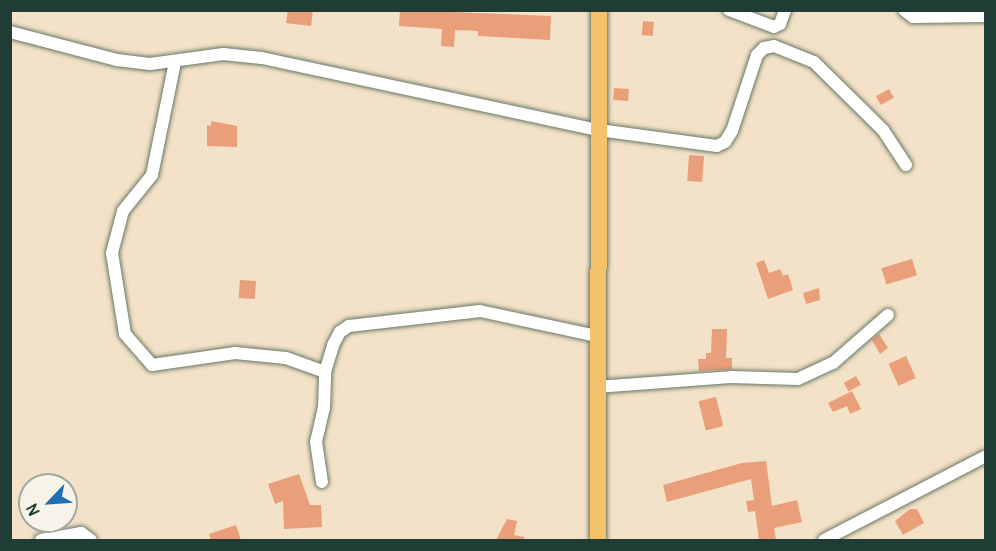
<!DOCTYPE html>
<html>
<head>
<meta charset="utf-8">
<style>
  body { margin:0 }
  #map { position:relative; width:996px; height:551px; overflow:hidden; background:#f3e2c7; font-family:Pangolin,sans-serif }
  div>[style] { position:absolute }
  [style*='--x'] { left:calc(var(--x)*1px); top:calc(var(--y)*1px); width:calc(var(--w)*1px); rotate:calc(var(--a)*1deg) }
  .building>* { inset:0; background:#e99f79; transform-origin:0 0 }
  .roads { filter:drop-shadow(0 0 2px #697767) drop-shadow(0 0 2px #697767) }
  .minor>* { height:12px; margin:-6px; padding:0 6px; transform-origin:6px; border-radius:6px; background:#fff }
  .major>* { height:16px; margin:-8px; padding:0 8px; transform-origin:8px; border-radius:8px; background:#f3c26a }
  span { translate:-50% -50%; white-space:nowrap; text-align:center; line-height:1.15; -webkit-text-stroke:4.5px #f7f3e8; paint-order:stroke }
  .frame { position:absolute; inset:0; border:12px solid #1f3d34; pointer-events:none }
  .north { position:absolute; left:18px; top:473px; width:60px; height:60px; box-sizing:border-box; background:#f7f3e8; border:2px solid #a1aaa0; border-radius:50%; rotate:245deg; font-size:16px; font-weight:700; line-height:24px; text-align:center; color:#1f3d34 }
  .north::after { content:''; display:block; margin:auto; width:21px; height:27px; background:#1f6fb2; clip-path:polygon(50% 0,100% 100%,50% 72%,0 100%) }
</style>
</head>
<body>
<div id="map">
  <div class="building">
    <i style="clip-path:polygon(288px 10px,313px 10px,311px 26px,286px 23px)"></i>
    <i style="clip-path:polygon(400px 10px,551px 16px,550px 40px,478px 36px,478px 31px,455px 30px,454px 47px,441px 46px,442px 29px,399px 26px)"></i>
    <i style="left:643px;top:21px;width:11px;height:14px;rotate:5deg"></i>
    <i style="left:614px;top:88px;width:15px;height:12px;rotate:4deg"></i>
    <i style="left:889px;top:89px;width:10px;height:15px;rotate:61deg"></i>
    <i style="clip-path:polygon(211px 121px,237px 126px,237px 147px,207px 146px,207px 125px,211px 126px)"></i>
    <i style="left:689px;top:155px;width:15px;height:26px;rotate:4deg"></i>
    <i style="left:912px;top:259px;width:17px;height:32px;rotate:73deg"></i>
    <i style="clip-path:polygon(764px 260px,769px 273px,780px 269px,783px 276px,788px 274px,793px 290px,768px 299px,756px 263px)"></i>
    <i style="left:240px;top:280px;width:16px;height:18px;rotate:4deg"></i>
    <i style="clip-path:polygon(819px 288px,820px 300px,806px 304px,803px 293px)"></i>
    <i style="clip-path:polygon(712px 329px,727px 329px,726px 358px,732px 358px,732px 369px,699px 371px,698px 359px,706px 359px,706px 353px,711px 353px)"></i>
    <i style="clip-path:polygon(879px 334px,888px 348px,880px 354px,872px 340px)"></i>
    <i style="left:906px;top:356px;width:24px;height:19px;rotate:66deg"></i>
    <i style="left:856px;top:376px;width:10px;height:14px;rotate:61deg"></i>
    <i style="clip-path:polygon(852px 391px,861px 409px,850px 414px,847px 406px,833px 412px,828px 403px)"></i>
    <i style="left:716px;top:397px;width:30px;height:18px;rotate:76deg"></i>
    <i style="clip-path:polygon(766px 461px,772px 506px,797px 500px,802px 522px,774px 528px,776px 540px,759px 540px,755px 511px,748px 512px,746px 501px,754px 500px,751px 479px,667px 502px,663px 485px,742px 463px)"></i>
    <i style="clip-path:polygon(299px 474px,310px 505px,321px 505px,322px 527px,284px 529px,283px 501px,275px 504px,268px 484px)"></i>
    <i style="clip-path:polygon(910px 509px,917px 509px,924px 523px,903px 535px,895px 521px)"></i>
    <i style="clip-path:polygon(507px 519px,517px 521px,514px 535px,524px 537px,524px 540px,496px 540px)"></i>
    <i style="clip-path:polygon(236px 525px,241px 540px,211px 540px,209px 534px)"></i>
  </div>
  <div class="roads">
    <div class="minor">
      <i style="--x:729;--y:10;--w:48;--a:20.7"></i>
      <i style="--x:774;--y:27;--w:7;--a:-27"></i>
      <i style="--x:780;--y:24;--w:15;--a:-70"></i>
      <i style="--x:904;--y:10;--w:11;--a:38"></i>
      <i style="--x:913;--y:17;--w:73;--a:-0.8"></i>
      <i style="--x:10;--y:32;--w:111;--a:14.7"></i>
      <i style="--x:117;--y:60;--w:33;--a:7"></i>
      <i style="--x:150;--y:64;--w:74;--a:-7.8"></i>
      <i style="--x:223;--y:54;--w:39;--a:6"></i>
      <i style="--x:262;--y:58;--w:345;--a:12.1"></i>
      <i style="--x:599;--y:130;--w:119;--a:7.7"></i>
      <i style="--x:717;--y:146;--w:9;--a:-27"></i>
      <i style="--x:725;--y:142;--w:13;--a:-58"></i>
      <i style="--x:732;--y:131;--w:80;--a:-71.8"></i>
      <i style="--x:757;--y:55;--w:10;--a:-45"></i>
      <i style="--x:764;--y:48;--w:10;--a:-11"></i>
      <i style="--x:774;--y:46;--w:43;--a:21.8"></i>
      <i style="--x:814;--y:62;--w:97;--a:44.6"></i>
      <i style="--x:883;--y:130;--w:42;--a:56.7"></i>
      <i style="--x:175;--y:62;--w:115;--a:101.5"></i>
      <i style="--x:152;--y:175;--w:46;--a:128.9"></i>
      <i style="--x:123;--y:211;--w:43;--a:104.7"></i>
      <i style="--x:112;--y:253;--w:82;--a:80.9"></i>
      <i style="--x:125;--y:334;--w:41;--a:48.9"></i>
      <i style="--x:152;--y:365;--w:84;--a:-8.2"></i>
      <i style="--x:235;--y:353;--w:51;--a:5.6"></i>
      <i style="--x:286;--y:358;--w:41;--a:19.7"></i>
      <i style="--x:596;--y:387;--w:135;--a:-4.2"></i>
      <i style="--x:731;--y:377;--w:67;--a:1.7"></i>
      <i style="--x:798;--y:379;--w:38;--a:-25"></i>
      <i style="--x:833;--y:363;--w:73;--a:-41.1"></i>
      <i style="--x:322;--y:482;--w:40;--a:-98.5"></i>
      <i style="--x:316;--y:442;--w:35;--a:-77"></i>
      <i style="--x:324;--y:408;--w:36;--a:-88"></i>
      <i style="--x:325;--y:372;--w:28;--a:-73"></i>
      <i style="--x:333;--y:345;--w:15;--a:-62"></i>
      <i style="--x:340;--y:332;--w:11;--a:-34"></i>
      <i style="--x:349;--y:326;--w:132;--a:-6.5"></i>
      <i style="--x:480;--y:311;--w:120;--a:12.1"></i>
      <i style="--x:41;--y:540;--w:41;--a:-9.9"></i>
      <i style="--x:81;--y:533;--w:12;--a:35"></i>
      <i style="--x:824;--y:540;--w:182;--a:-27.4"></i>
    </div>
    <div class="major">
      <i style="--x:598;--y:540;--w:530;--a:-89.89"></i>
    </div>
  </div>
  <div class="frame"></div>
  <div class="north">N</div>
</div>
</body>
</html>
